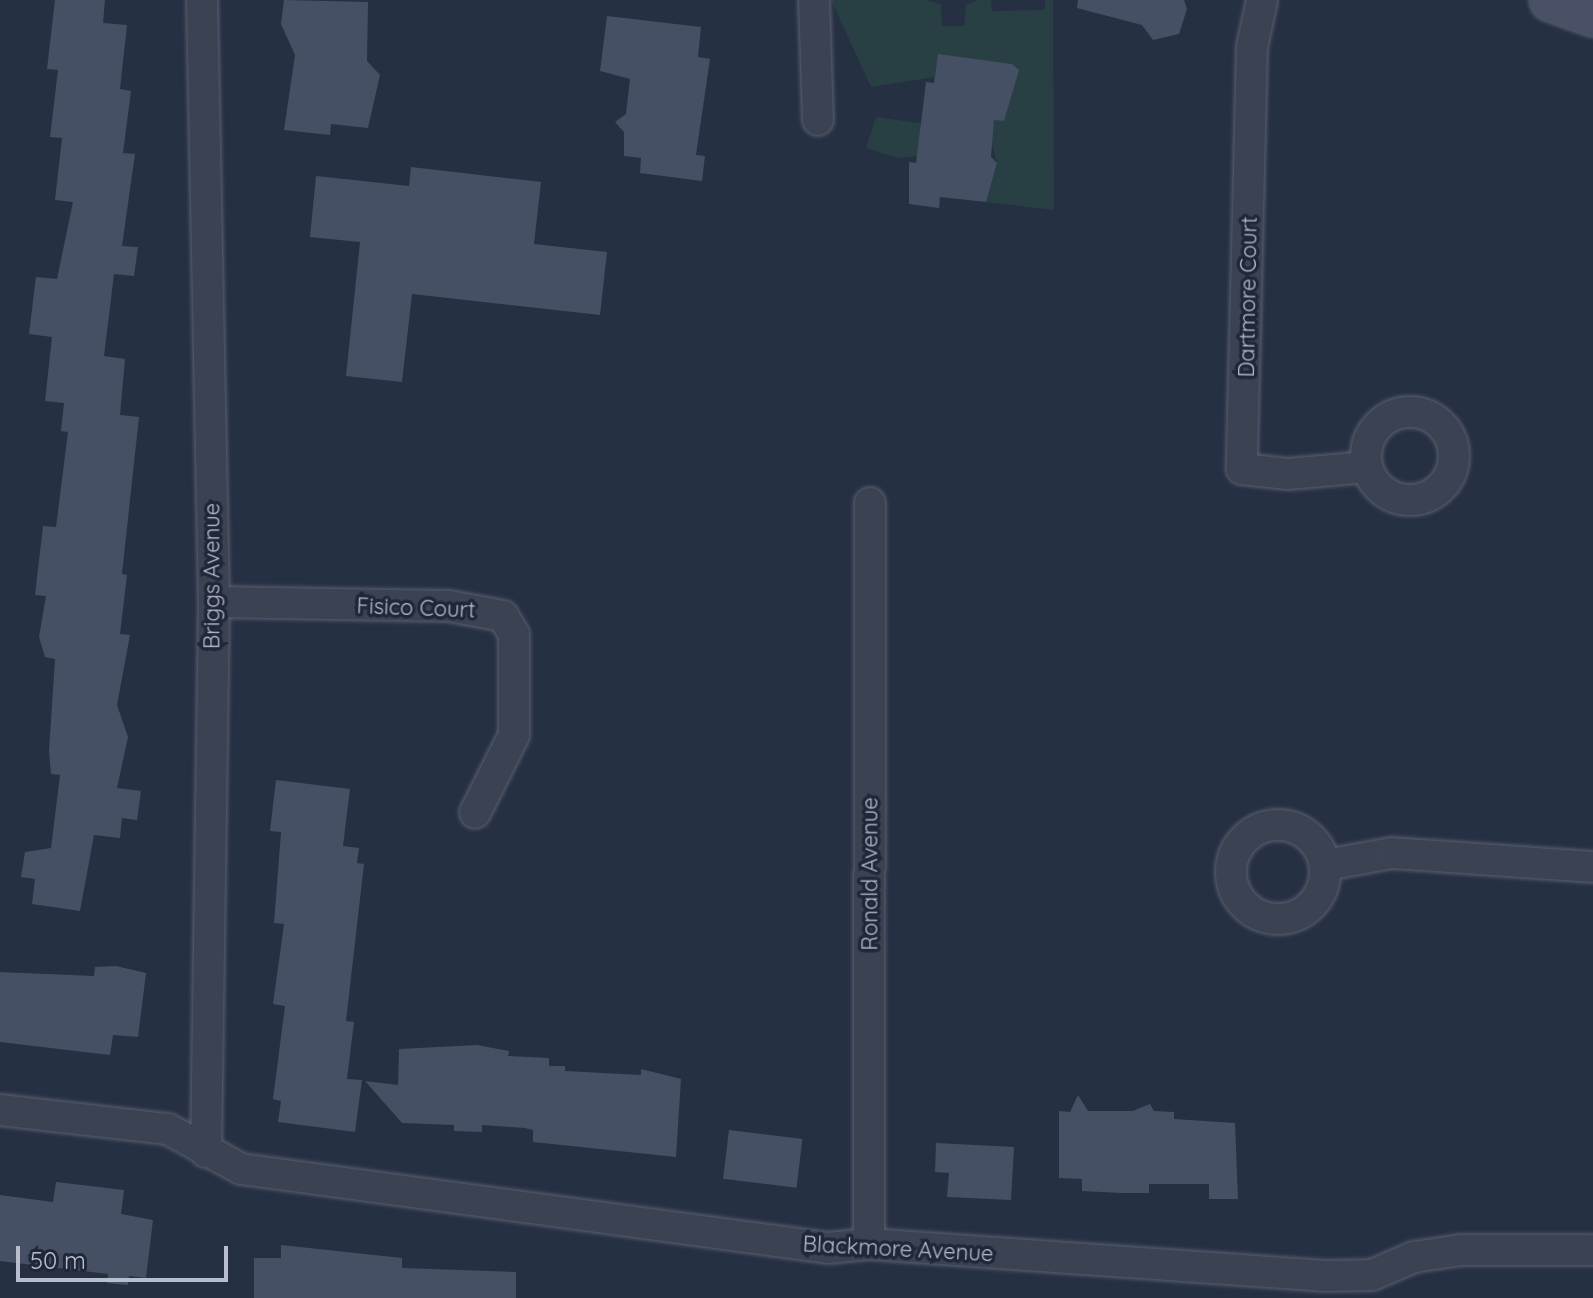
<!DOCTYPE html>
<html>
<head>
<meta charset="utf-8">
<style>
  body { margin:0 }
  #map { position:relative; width:1593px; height:1298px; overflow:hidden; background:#263043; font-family:Quicksand,sans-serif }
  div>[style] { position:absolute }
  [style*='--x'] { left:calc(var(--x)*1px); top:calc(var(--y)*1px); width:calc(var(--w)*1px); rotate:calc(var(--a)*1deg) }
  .green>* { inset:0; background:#283f44 }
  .building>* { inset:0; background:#455065; transform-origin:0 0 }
  .roads { filter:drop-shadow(0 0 2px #596070) drop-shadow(0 0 2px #596070) }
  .street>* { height:30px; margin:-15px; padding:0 15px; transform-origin:15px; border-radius:15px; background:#3b4353 }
  .street>.ring { margin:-15px; padding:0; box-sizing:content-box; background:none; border:30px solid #3b4353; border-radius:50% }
  .secondary>* { height:42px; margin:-21px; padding:0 21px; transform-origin:21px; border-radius:21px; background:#485166 }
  span { translate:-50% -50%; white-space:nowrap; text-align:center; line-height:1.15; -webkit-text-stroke:7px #1f2738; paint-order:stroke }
  .street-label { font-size:22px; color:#b8becd }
  .scale { position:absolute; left:16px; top:1246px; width:212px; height:36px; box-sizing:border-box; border:4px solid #b8becd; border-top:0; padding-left:10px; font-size:24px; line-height:28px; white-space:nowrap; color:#b8becd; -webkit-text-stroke:6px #1f2738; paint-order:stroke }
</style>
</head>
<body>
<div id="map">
  <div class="green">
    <i style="clip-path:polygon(831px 0,927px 0,941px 5px,942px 26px,964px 26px,966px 5px,978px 0,991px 0,992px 11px,1045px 10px,1045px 0,1053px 0,1054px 210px,986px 202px,997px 163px,992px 144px,924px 137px,921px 156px,897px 158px,866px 148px,876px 117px,968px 130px,970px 117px,1004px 121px,1018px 70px,1012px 64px,938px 55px,935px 77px,871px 87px)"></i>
  </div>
  <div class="building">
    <i style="clip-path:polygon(55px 0,105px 0,103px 23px,127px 25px,120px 89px,131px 91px,123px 153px,135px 154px,122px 246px,138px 247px,134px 276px,114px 274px,104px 356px,125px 359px,120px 415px,139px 417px,122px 574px,127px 575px,120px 634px,130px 635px,117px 705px,128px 737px,117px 788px,141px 791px,137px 820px,122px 818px,120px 838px,94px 835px,80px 911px,32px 904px,35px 879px,21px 877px,25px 852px,51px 848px,60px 775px,51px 774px,49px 751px,55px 659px,45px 657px,39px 637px,46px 596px,35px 595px,43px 526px,56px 527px,68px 432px,61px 431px,64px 403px,45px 401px,52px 337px,29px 334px,36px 277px,57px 279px,73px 202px,55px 200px,62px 138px,50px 137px,58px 70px,47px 69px)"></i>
    <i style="clip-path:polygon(284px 0,368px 2px,367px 61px,380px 75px,368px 128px,331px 124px,330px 135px,284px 130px,295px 55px,281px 24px)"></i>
    <i style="clip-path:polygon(1078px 0,1184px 0,1187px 9px,1179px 34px,1153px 40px,1142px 25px,1077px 8px)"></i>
    <i style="clip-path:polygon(607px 16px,701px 27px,698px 57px,710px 59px,696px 155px,705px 156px,702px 181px,640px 173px,641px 158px,624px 156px,624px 132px,615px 122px,626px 114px,630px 79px,600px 71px)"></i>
    <i style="clip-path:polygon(938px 54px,1012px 64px,1019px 70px,1004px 121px,994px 120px,991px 157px,997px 163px,986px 202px,940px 197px,939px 208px,909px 204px,909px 162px,916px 163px,926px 82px,934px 83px)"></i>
    <i style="clip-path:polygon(411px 167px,541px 182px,534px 244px,607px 252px,600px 315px,412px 294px,402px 382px,346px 376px,360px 242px,310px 237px,316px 176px,409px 186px)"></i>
    <i style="clip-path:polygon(276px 780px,350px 789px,343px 846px,359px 848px,357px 863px,364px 864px,346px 1021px,354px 1022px,347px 1079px,362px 1080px,355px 1132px,278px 1122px,281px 1101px,273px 1099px,285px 1006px,273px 1004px,284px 924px,274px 923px,281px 832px,270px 831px)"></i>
    <i style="clip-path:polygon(116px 966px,146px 973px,138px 1037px,113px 1035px,110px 1055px,0 1042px,0 972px,94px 976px,95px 967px)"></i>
    <i style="clip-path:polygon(477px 1045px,509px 1051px,508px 1056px,549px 1058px,549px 1066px,565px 1066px,565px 1071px,641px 1075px,641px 1069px,681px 1079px,676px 1157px,533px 1142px,533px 1130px,525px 1128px,482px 1125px,482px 1132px,454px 1131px,454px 1125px,402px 1123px,365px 1081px,398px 1085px,399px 1049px)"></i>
    <i style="clip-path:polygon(1078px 1095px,1088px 1111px,1133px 1111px,1150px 1104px,1154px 1111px,1174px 1112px,1174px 1119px,1235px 1123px,1238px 1199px,1209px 1199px,1209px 1184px,1149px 1184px,1149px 1193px,1121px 1193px,1082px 1191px,1082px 1179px,1059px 1178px,1059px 1111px,1070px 1112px)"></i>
    <i style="left:729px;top:1130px;width:74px;height:49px;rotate:7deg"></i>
    <i style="clip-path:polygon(936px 1143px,1014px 1147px,1011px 1200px,947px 1197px,949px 1173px,935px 1172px)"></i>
    <i style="clip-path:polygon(56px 1182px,124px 1190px,121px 1214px,153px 1220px,146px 1278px,129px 1276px,128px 1285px,107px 1283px,108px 1274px,0 1261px,0 1195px,53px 1202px)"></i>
    <i style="clip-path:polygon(281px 1245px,402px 1258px,402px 1268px,516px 1272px,516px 1298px,254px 1298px,254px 1258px,281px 1258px)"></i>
  </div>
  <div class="roads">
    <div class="street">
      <i style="--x:202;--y:0;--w:602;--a:88.86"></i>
      <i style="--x:214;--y:602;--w:550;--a:90.83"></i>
      <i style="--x:814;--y:0;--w:120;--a:88.1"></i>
      <i style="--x:1262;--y:0;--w:48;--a:102"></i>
      <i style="--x:1252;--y:47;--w:422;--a:91.4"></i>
      <i style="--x:1242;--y:469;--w:46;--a:6.2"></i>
      <i style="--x:1288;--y:474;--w:79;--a:-5.1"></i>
      <i class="ring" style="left:1366px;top:412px;width:58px;height:58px"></i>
      <i style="--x:214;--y:602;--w:235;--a:1"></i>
      <i style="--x:449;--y:606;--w:55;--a:10.5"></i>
      <i style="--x:503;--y:616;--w:21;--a:59"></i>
      <i style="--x:514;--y:634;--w:101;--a:90"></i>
      <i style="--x:514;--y:735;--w:87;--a:116.6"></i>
      <i class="ring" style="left:1231px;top:825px;width:64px;height:64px"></i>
      <i style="--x:1326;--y:865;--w:67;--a:-10.3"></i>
      <i style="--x:1392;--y:853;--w:201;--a:4"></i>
      <i style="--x:0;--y:1110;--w:169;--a:6.5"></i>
      <i style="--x:168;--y:1129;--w:83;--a:28.7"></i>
      <i style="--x:241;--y:1169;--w:592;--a:7.66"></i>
      <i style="--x:828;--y:1248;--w:41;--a:-5.6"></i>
      <i style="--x:869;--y:1244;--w:455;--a:4"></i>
      <i style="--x:1323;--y:1276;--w:49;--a:-1.2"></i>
      <i style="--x:1372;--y:1275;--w:46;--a:-23.2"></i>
      <i style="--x:1414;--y:1257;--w:48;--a:-8.5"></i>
      <i style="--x:1461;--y:1250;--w:132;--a:0"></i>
      <i style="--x:869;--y:1244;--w:741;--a:-89.92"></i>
    </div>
    <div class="secondary">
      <i style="--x:1551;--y:0;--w:45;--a:19.7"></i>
    </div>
  </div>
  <div class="street-label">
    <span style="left:1248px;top:297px;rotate:-89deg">Dartmore Court</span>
    <span style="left:212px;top:576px;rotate:-90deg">Briggs Avenue</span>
    <span style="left:416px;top:608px;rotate:2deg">Fisico Court</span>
    <span style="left:870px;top:874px;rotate:-90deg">Ronald Avenue</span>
    <span style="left:898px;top:1249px;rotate:3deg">Blackmore Avenue</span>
  </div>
  <div class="scale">50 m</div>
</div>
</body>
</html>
